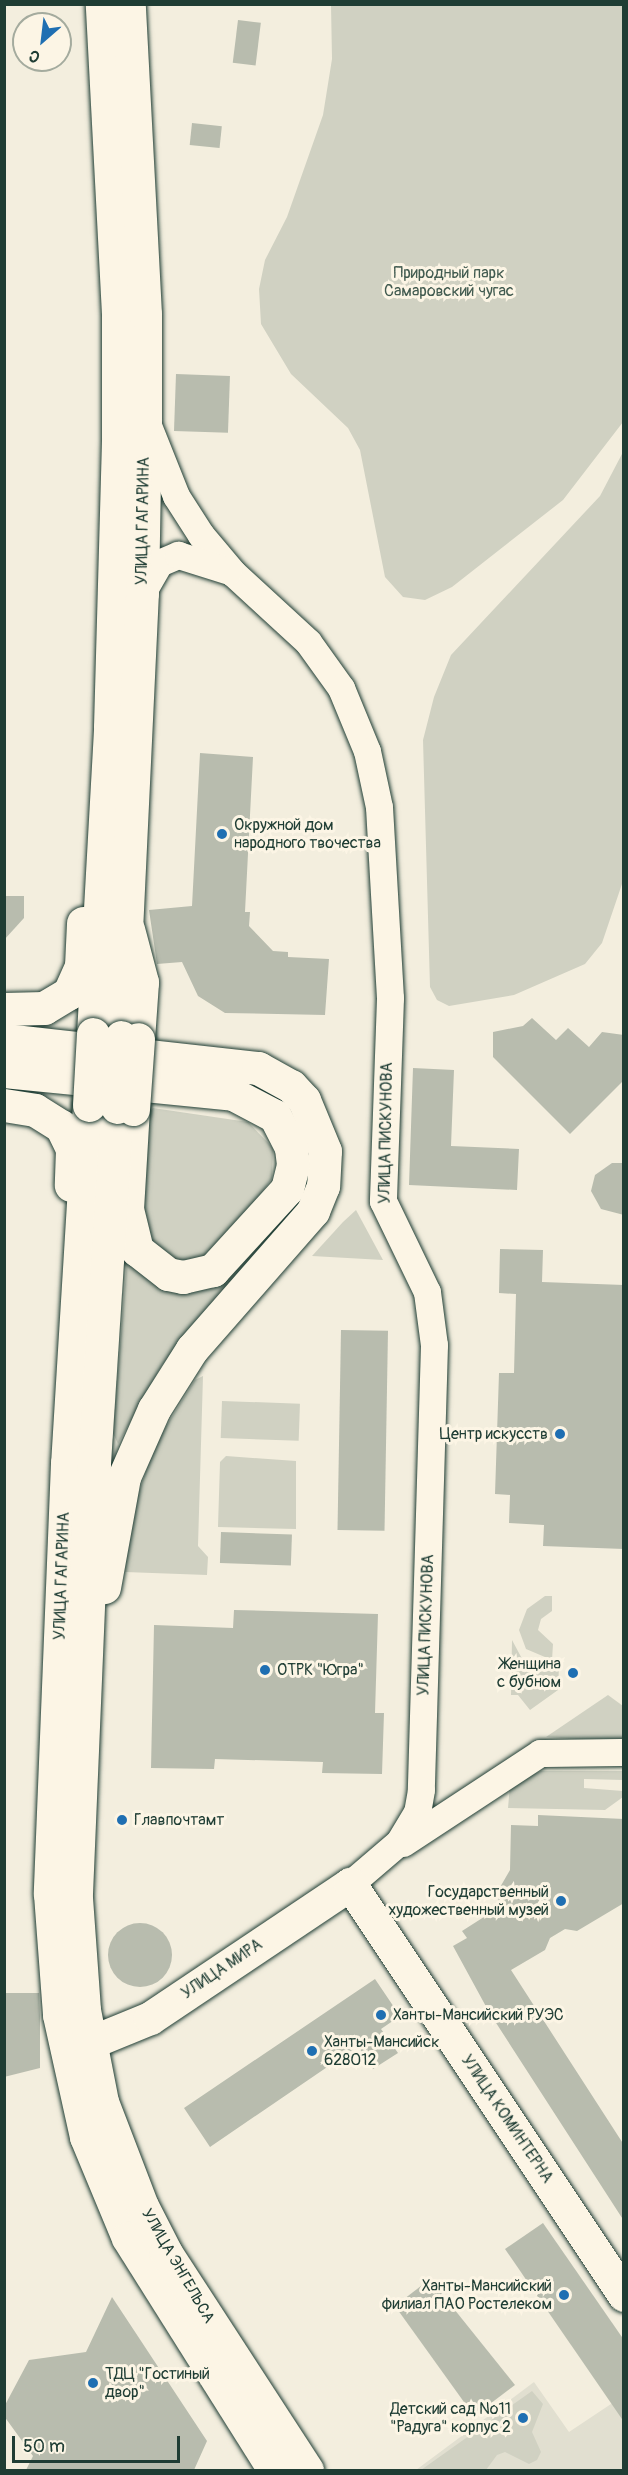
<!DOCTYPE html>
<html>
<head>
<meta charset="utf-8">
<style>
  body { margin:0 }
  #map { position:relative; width:628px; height:2475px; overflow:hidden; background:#f3eede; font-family:Pangolin,sans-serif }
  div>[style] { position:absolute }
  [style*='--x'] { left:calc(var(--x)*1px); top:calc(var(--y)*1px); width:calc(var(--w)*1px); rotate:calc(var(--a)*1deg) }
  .built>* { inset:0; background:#e1dfd0 }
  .green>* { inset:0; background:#d0d1c2; transform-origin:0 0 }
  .building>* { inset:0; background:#b8bcae; transform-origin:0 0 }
  .round { border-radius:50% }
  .roads { filter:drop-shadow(0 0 2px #1f3d34) drop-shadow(0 0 2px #1f3d34) }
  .street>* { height:27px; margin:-13.5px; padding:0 13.5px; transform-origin:13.5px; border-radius:13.5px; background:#fcf5e5 }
  .secondary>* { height:33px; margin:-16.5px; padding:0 16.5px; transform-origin:16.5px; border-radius:16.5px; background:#fcf5e5 }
  .primary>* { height:33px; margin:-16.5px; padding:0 16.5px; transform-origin:16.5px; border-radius:16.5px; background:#fcf5e5 }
  .bridges { filter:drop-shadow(0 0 2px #1f3d34) drop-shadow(0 0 2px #1f3d34) }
  .secondary-bridge>* { height:33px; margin:-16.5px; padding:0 16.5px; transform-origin:16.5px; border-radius:16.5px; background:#fcf5e5 }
  .primary-bridge>* { height:33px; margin:-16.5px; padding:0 16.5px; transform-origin:16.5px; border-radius:16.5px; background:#fcf5e5 }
  .dots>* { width:16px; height:16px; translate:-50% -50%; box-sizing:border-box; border:3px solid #fcf5e5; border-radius:50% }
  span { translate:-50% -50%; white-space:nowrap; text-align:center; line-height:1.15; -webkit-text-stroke:6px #fcf5e5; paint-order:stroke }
  .park-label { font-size:16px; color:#425b50 }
  .street-label { font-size:16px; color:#1f3d34 }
  .poi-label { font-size:16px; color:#1f3d34 }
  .left { translate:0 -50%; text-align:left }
  .right { translate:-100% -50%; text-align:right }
  .frame { position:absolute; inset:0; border:6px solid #1f3d34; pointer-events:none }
  .north { position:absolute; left:12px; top:12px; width:60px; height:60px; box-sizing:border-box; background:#fcf5e5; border:2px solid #a4ab9e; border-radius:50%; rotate:208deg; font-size:16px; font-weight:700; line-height:24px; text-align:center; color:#1f3d34 }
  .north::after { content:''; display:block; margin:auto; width:21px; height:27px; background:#1f6fb2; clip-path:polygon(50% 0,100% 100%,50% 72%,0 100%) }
  .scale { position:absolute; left:12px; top:2436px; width:168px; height:27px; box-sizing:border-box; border:3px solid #1f3d34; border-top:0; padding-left:8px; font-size:18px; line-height:21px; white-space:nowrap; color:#1f3d34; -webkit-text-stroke:4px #fcf5e5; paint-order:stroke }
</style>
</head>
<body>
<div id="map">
  <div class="built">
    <i style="clip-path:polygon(534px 2382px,569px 2432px,623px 2396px,623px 2470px,416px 2470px)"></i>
  </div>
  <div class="green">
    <i style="clip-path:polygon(331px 5px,623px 5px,623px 422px,563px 500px,452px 587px,425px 600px,403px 597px,385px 577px,360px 450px,348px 428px,291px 374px,261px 324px,259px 289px,265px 260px,287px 217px,323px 115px,332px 59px)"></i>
    <i style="clip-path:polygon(623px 452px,623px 881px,602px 943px,585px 964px,514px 995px,449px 1006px,437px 1000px,430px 987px,423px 740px,434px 697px,451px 655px,600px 496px)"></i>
    <i style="clip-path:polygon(153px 1108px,248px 1122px,273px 1148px,272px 1178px,243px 1220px,196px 1263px,160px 1256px,140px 1221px,145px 1117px)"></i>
    <i style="clip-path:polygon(356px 1210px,383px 1260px,312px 1256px,343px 1222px)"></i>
    <i style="clip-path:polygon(127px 1260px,228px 1284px,162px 1365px,118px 1444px,113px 1433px)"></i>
    <i style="clip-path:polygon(203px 1376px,198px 1546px,208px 1557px,207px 1575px,125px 1572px,130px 1519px,155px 1444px,195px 1380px)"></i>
    <i style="left:222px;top:1401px;width:78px;height:37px;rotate:2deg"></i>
    <i style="clip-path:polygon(226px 1456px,296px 1461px,296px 1529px,218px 1527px,220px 1462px)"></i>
    <i style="clip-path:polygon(545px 1596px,552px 1596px,552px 1611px,541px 1619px,538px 1630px,553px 1644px,552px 1660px,526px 1649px,519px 1630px,527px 1609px)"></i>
    <i style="clip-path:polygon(512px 1640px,527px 1668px,559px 1666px,558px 1690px,530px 1710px,518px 1695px,511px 1695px)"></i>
    <i style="clip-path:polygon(608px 1695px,623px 1706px,623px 1742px,546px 1737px)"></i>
    <i style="clip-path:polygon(541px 1771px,623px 1771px,623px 1780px,584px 1779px,584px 1788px,623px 1791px,623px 1797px,605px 1810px,508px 1808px,510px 1785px)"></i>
    <i style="clip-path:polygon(532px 2391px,543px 2404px,532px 2432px,541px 2452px,537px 2460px,529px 2464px,505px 2452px,497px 2455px,486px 2470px,421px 2470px)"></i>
  </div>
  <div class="building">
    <i style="left:238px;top:20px;width:23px;height:43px;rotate:7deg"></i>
    <i style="left:192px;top:123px;width:30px;height:22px;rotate:6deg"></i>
    <i style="left:176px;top:374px;width:54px;height:57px;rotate:2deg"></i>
    <i style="clip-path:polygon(200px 753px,253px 757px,245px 912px,250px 912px,249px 926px,273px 951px,288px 952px,288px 957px,329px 959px,325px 1015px,225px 1013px,198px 996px,182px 962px,157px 964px,149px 910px,192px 906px)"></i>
    <i style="clip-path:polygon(4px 896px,24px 896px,24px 918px,4px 940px)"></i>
    <i style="clip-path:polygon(532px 1018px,556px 1040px,568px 1028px,589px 1047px,602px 1032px,624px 1035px,624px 1080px,570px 1134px,493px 1057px,493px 1032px,523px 1026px)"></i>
    <i style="clip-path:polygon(413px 1068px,454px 1070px,451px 1146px,519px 1149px,517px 1190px,409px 1185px)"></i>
    <i style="clip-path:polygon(612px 1163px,624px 1163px,624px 1215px,601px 1209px,591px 1191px,595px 1175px)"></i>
    <i style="clip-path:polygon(500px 1249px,543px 1250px,542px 1282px,624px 1285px,624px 1549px,543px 1546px,544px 1525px,509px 1523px,510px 1495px,495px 1494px,499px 1373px,514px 1373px,516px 1294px,499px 1293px)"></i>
    <i style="left:341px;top:1330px;width:47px;height:200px;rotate:1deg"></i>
    <i style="left:221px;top:1532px;width:71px;height:31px;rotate:2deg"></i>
    <i style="clip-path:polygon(234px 1610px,378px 1614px,375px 1713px,384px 1713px,382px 1774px,322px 1773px,323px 1762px,215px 1759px,214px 1769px,151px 1768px,154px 1625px,233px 1628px)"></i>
    <i style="clip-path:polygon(538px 1815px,624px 1819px,624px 1903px,577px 1931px,565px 1929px,550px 1938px,545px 1950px,511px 1970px,624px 2145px,624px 2221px,489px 2012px,453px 1946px,467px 1938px,462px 1931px,498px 1908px,499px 1889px,510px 1870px,511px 1825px,538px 1826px)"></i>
    <i class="round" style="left:108px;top:1923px;width:64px;height:64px"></i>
    <i style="clip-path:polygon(375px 1979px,400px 2016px,381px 2029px,398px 2053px,373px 2069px,358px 2046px,210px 2147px,184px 2108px)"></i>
    <i style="clip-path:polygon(4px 1993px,39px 1993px,40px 2016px,40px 2068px,4px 2077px)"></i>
    <i style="clip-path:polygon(543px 2223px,624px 2340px,624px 2422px,505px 2249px)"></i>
    <i style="clip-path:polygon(430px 2279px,515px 2385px,474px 2416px,395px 2306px)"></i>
    <i style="clip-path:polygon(112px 2297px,207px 2441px,194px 2470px,26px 2470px,33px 2456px,4px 2416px,4px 2407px,29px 2360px,86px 2352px)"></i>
  </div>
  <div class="roads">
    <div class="street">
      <i style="--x:149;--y:428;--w:73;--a:68.3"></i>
      <i style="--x:176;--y:496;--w:46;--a:57.3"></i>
      <i style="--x:201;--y:535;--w:50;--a:49.9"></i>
      <i style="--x:233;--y:573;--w:102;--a:42.6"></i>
      <i style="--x:308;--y:642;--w:57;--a:54.3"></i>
      <i style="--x:341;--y:688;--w:68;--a:67.6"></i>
      <i style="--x:367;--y:751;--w:57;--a:77.9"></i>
      <i style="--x:379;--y:807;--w:191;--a:86.7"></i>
      <i style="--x:390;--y:998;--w:203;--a:92"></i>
      <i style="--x:383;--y:1201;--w:101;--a:64.2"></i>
      <i style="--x:427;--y:1292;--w:53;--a:82.5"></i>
      <i style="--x:434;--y:1345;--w:445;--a:91.7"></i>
      <i style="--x:421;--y:1790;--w:22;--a:100"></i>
      <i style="--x:417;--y:1812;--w:35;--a:121"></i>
      <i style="--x:399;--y:1842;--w:65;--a:139.4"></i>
      <i style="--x:142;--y:593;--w:34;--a:-60"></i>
      <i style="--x:159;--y:563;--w:21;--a:-23"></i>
      <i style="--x:178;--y:555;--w:53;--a:17.4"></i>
      <i style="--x:403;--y:1843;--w:164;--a:-33.3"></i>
      <i style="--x:540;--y:1753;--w:84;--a:-0.7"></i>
    </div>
    <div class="secondary">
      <i style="--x:128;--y:929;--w:55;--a:75.2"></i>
      <i style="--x:142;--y:982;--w:57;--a:94"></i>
      <i style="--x:4;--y:1009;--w:40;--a:-1.4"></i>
      <i style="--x:44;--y:1008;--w:29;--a:-31"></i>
      <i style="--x:69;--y:993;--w:30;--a:-66"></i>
      <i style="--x:81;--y:966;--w:43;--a:-87.3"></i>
      <i style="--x:4;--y:1040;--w:256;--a:6.3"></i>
      <i style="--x:258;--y:1068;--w:38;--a:29"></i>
      <i style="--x:291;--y:1086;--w:19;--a:47"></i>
      <i style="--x:304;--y:1100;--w:55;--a:67.6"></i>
      <i style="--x:325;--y:1151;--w:35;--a:93"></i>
      <i style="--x:323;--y:1186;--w:27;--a:112"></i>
      <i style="--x:313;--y:1211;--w:184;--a:131.2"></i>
      <i style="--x:192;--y:1349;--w:71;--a:122.3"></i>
      <i style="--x:154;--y:1409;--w:74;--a:113.8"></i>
      <i style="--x:124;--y:1477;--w:112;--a:100.3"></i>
      <i style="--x:4;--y:1071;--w:230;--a:5.7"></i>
      <i style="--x:233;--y:1094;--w:47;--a:27.6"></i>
      <i style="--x:275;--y:1116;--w:36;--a:63"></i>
      <i style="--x:291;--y:1148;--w:17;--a:83"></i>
      <i style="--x:293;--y:1165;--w:25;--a:104"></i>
      <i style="--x:287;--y:1189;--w:110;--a:132.4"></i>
      <i style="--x:213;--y:1270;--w:31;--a:167"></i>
      <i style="--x:183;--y:1277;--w:15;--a:-169"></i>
      <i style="--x:168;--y:1274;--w:39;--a:-142"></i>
      <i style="--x:137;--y:1250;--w:42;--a:-103.7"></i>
      <i style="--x:127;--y:1209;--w:100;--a:-86.6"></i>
      <i style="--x:4;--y:1105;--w:31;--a:9"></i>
      <i style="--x:35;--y:1110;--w:31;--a:32"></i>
      <i style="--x:61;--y:1126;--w:25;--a:64"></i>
      <i style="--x:72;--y:1149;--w:36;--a:92"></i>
      <i style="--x:89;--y:2043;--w:66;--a:-22.3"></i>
      <i style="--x:150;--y:2018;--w:241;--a:-33.8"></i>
      <i style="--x:350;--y:1884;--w:494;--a:56.3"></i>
    </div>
    <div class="primary">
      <i style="--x:93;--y:1034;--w:307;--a:-86.8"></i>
      <i style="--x:110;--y:727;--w:290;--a:-88.4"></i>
      <i style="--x:118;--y:437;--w:123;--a:-90"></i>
      <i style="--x:118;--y:314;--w:310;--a:-93"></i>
      <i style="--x:121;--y:1037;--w:444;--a:-87.3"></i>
      <i style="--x:142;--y:593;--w:175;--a:-89"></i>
      <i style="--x:145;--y:418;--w:104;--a:-90"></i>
      <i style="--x:145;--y:314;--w:310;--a:-93"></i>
      <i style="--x:89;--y:1105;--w:359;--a:93.5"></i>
      <i style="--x:67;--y:1463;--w:431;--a:92.3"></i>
      <i style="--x:50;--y:1894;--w:121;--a:85.7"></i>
      <i style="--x:59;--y:2015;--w:125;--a:77.5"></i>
      <i style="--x:86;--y:2137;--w:109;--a:67.4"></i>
      <i style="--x:128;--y:2238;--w:274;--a:57.8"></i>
      <i style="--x:117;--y:1107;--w:358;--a:93.7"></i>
      <i style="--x:94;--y:1464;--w:434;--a:92.4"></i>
      <i style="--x:76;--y:1898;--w:112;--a:85.9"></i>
      <i style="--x:84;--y:2010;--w:94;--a:78.9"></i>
      <i style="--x:102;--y:2102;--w:111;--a:69"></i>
      <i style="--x:142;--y:2206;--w:53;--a:62.9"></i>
      <i style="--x:166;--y:2253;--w:259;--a:57"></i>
    </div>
  </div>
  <div class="bridges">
    <div class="secondary-bridge">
      <i style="--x:133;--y:1109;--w:70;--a:-85.9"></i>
    </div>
    <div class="primary-bridge">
      <i style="--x:89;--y:1105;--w:71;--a:-86.8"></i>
      <i style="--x:117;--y:1107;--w:70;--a:-86.7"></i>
    </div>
  </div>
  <div class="dots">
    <i style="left:222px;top:834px;background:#1f6fb2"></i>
    <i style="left:560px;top:1434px;background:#1f6fb2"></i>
    <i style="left:265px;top:1670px;background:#1f6fb2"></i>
    <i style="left:573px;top:1673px;background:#1f6fb2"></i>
    <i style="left:122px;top:1820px;background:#1f6fb2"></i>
    <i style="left:561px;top:1901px;background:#1f6fb2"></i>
    <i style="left:381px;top:2015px;background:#1f6fb2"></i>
    <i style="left:312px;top:2051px;background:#1f6fb2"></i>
    <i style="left:564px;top:2295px;background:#1f6fb2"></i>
    <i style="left:93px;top:2383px;background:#1f6fb2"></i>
    <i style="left:523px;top:2418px;background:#1f6fb2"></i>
  </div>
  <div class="park-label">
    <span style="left:449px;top:282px">Природный парк<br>Самаровский чугас</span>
  </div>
  <div class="street-label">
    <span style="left:143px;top:521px;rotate:-89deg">УЛИЦА ГАГАРИНА</span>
    <span style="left:386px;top:1133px;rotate:-89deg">УЛИЦА ПИСКУНОВА</span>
    <span style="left:62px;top:1576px;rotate:-88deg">УЛИЦА ГАГАРИНА</span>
    <span style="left:426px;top:1625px;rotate:-88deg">УЛИЦА ПИСКУНОВА</span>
    <span style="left:222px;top:1969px;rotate:-34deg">УЛИЦА МИРА</span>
    <span style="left:507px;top:2119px;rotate:56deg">УЛИЦА КОМИНТЕРНА</span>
    <span style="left:178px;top:2266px;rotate:60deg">УЛИЦА ЭНГЕЛЬСА</span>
  </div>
  <div class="poi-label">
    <span class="left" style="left:234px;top:834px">Окружной дом<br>народного твочества</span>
    <span class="right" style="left:548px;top:1434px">Центр искусств</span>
    <span class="right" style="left:561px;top:1673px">Женщина<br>с бубном</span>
    <span class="left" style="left:277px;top:1670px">ОТРК "Югра"</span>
    <span class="left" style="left:134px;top:1820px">Главпочтамт</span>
    <span class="right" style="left:549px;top:1901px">Государственный<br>художественный музей</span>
    <span class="left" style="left:393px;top:2015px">Ханты-Мансийский РУЭС</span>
    <span class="left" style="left:324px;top:2051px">Ханты-Мансийск<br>628012</span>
    <span class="right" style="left:552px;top:2295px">Ханты-Мансийский<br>филиал ПАО Ростелеком</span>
    <span class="left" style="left:105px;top:2383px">ТДЦ "Гостиный<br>двор"</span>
    <span class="right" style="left:511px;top:2418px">Детский сад №11<br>"Радуга" корпус 2</span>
  </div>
  <div class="frame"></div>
  <div class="north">С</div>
  <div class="scale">50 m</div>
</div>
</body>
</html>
